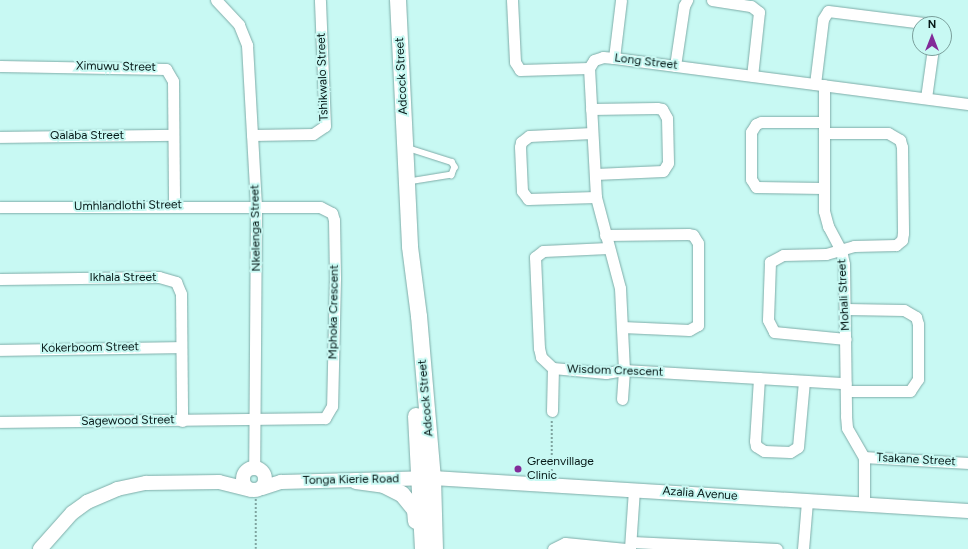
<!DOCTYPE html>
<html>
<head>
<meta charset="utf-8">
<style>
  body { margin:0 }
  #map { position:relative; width:968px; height:549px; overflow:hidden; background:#c8f9f3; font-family:Figtree,sans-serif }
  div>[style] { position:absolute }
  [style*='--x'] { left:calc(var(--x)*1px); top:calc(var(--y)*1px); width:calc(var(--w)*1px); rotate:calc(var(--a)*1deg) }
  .path>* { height:1.5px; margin-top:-0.75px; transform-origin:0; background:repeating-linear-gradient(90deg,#7fa4a0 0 2px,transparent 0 4px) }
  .roads { filter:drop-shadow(0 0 1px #7eaca8) drop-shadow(0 0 1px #7eaca8) }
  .service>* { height:5.5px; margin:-2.75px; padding:0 2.75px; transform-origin:2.75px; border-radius:2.75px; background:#fff }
  .minor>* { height:11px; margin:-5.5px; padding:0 5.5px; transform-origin:5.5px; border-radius:5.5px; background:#fff }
  .tertiary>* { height:14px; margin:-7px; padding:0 7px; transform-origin:7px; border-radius:7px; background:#fff }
  .tertiary>.ring { margin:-7px; padding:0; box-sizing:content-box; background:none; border:14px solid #fff; border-radius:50% }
  .secondary>* { height:16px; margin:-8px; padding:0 8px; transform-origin:8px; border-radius:8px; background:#fff }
  .dots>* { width:11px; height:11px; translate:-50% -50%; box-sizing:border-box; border:2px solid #c8f9f3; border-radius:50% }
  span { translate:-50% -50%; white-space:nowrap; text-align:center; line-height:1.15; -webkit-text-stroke:4px #c8f9f3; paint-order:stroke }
  .street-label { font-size:12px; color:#061817 }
  .poi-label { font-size:12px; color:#061817 }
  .left { translate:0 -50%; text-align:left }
  .north { position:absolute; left:912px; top:16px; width:40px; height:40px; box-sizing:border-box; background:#c8f9f3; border:1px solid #7a9f9b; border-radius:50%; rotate:0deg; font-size:11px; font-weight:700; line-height:16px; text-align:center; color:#061817 }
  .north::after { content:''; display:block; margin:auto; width:14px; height:18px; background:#822b99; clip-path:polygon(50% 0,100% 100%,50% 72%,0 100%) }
</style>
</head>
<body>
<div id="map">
  <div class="path">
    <i style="--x:552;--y:421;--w:52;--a:90"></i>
    <i style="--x:256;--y:499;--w:50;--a:90"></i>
  </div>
  <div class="roads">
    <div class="service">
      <i style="--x:408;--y:148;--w:46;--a:17.7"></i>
      <i style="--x:452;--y:162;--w:6;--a:59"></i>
      <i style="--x:455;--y:167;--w:9;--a:111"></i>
      <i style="--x:452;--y:175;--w:44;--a:170.8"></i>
    </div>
    <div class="minor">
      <i style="--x:216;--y:0;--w:34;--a:47"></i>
      <i style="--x:239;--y:25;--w:22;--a:68"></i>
      <i style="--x:247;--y:45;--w:161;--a:86.8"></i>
      <i style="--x:256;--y:206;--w:262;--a:90.4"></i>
      <i style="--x:512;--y:0;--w:62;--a:87.2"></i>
      <i style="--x:515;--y:62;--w:9;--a:58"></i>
      <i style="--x:520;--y:70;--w:69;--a:-1.7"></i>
      <i style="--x:712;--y:0;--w:39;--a:9"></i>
      <i style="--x:751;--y:6;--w:10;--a:37"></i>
      <i style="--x:759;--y:12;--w:64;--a:96.2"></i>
      <i style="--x:614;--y:58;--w:58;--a:-83.1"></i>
      <i style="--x:0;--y:66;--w:166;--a:1"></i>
      <i style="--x:166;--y:69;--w:14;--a:60"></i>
      <i style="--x:173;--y:81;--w:124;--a:89.5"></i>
      <i style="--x:675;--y:66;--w:61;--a:-81.5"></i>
      <i style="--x:684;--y:6;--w:7;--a:-63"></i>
      <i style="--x:815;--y:84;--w:65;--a:-83"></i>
      <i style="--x:823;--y:19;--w:9;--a:-58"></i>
      <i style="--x:828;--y:11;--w:104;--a:7.2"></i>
      <i style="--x:824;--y:85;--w:126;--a:90"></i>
      <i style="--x:824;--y:211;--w:16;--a:75"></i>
      <i style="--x:828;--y:226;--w:27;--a:62"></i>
      <i style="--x:841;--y:250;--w:14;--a:78"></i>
      <i style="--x:844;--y:264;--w:152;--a:89.2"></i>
      <i style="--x:846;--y:416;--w:12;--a:85"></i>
      <i style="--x:847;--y:428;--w:34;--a:60"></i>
      <i style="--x:864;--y:457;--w:47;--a:90"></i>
      <i style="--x:926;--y:98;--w:50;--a:-82"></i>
      <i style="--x:591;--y:109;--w:66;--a:-0.9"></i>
      <i style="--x:657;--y:108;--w:5;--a:11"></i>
      <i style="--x:662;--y:109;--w:10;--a:61"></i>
      <i style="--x:667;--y:118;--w:45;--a:88.7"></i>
      <i style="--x:668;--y:163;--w:9;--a:122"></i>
      <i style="--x:663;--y:171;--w:68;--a:177.5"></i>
      <i style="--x:592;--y:133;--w:63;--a:177.3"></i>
      <i style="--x:529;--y:136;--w:10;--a:143"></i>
      <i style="--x:521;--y:142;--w:5;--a:101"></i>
      <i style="--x:520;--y:147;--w:44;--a:87.4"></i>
      <i style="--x:522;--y:191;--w:10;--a:53"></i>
      <i style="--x:528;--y:199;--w:68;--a:-1.7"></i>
      <i style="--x:824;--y:133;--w:64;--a:0"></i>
      <i style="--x:888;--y:133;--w:14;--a:30"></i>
      <i style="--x:900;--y:140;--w:7;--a:74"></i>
      <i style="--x:902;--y:147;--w:86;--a:89.3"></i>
      <i style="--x:903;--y:233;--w:7;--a:98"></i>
      <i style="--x:902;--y:240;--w:8;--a:140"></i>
      <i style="--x:896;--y:245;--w:42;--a:178.6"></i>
      <i style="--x:854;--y:246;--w:29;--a:164"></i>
      <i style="--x:826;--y:254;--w:43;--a:178.7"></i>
      <i style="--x:783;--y:255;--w:15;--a:152"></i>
      <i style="--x:770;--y:262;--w:58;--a:92"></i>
      <i style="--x:768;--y:320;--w:13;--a:63"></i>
      <i style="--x:774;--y:332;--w:72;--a:5.6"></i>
      <i style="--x:252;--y:135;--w:61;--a:-0.9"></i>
      <i style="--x:313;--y:134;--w:14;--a:-34"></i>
      <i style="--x:325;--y:126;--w:126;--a:-92.3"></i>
      <i style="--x:0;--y:137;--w:173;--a:-0.7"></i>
      <i style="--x:823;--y:188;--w:67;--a:-179.1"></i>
      <i style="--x:756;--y:187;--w:9;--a:-122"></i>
      <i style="--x:751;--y:179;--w:47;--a:-90"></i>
      <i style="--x:751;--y:132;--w:9;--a:-58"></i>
      <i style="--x:756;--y:124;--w:5;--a:-22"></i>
      <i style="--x:761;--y:122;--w:63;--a:0"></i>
      <i style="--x:0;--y:207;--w:320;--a:0"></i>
      <i style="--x:320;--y:207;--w:13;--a:27"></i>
      <i style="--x:332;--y:213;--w:7;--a:74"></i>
      <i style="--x:334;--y:220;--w:58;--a:89"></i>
      <i style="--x:335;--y:278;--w:128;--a:91.3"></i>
      <i style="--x:332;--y:406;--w:14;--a:120"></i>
      <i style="--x:325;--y:418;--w:325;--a:179.3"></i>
      <i style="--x:605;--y:235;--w:83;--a:-0.7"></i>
      <i style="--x:688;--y:234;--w:5;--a:11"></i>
      <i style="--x:693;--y:235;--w:9;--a:58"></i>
      <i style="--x:698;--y:243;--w:82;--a:90"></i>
      <i style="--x:698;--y:325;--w:10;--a:151"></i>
      <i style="--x:689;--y:330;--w:67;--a:-177.4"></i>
      <i style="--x:608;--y:248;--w:65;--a:177.4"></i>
      <i style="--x:543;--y:251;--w:10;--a:143"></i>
      <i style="--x:535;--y:257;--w:91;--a:87.5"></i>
      <i style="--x:539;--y:348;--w:9;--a:77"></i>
      <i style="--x:541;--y:357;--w:16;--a:43"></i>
      <i style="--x:553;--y:368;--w:53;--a:5.4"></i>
      <i style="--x:606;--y:373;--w:18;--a:-9"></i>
      <i style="--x:624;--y:370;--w:222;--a:3.4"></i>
      <i style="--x:0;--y:279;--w:159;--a:-0.7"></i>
      <i style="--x:159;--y:277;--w:18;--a:16"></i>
      <i style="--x:176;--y:282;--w:13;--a:67"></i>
      <i style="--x:181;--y:294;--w:127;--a:89.5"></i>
      <i style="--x:846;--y:309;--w:58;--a:1"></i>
      <i style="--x:904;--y:310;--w:14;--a:30"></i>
      <i style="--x:916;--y:317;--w:7;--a:74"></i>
      <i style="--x:918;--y:324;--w:55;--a:90"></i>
      <i style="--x:918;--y:379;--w:14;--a:124"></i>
      <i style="--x:910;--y:391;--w:64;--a:180"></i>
      <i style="--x:0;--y:350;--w:181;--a:-0.9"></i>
      <i style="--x:759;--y:378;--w:63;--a:93.6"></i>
      <i style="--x:755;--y:441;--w:5;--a:79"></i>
      <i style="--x:756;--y:446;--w:9;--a:32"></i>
      <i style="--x:764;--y:451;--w:26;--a:2"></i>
      <i style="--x:790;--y:452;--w:9;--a:-32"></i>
      <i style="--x:798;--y:447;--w:66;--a:-84.8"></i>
      <i style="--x:622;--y:399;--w:29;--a:-86"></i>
      <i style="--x:624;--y:370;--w:82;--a:-92.8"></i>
      <i style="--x:620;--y:288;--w:94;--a:-104.8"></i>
      <i style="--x:596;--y:197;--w:129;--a:-93.1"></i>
      <i style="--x:589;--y:68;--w:9;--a:-58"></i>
      <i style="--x:594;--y:60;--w:9;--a:-18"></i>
      <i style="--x:603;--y:57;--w:11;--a:5"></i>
      <i style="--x:614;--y:58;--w:357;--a:7.4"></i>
      <i style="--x:552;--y:411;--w:43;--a:-88.7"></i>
      <i style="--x:864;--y:457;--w:104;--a:3.3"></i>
      <i style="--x:632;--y:542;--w:145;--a:2.8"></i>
      <i style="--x:630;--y:548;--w:58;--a:-86.1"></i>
      <i style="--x:553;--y:549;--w:13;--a:-27"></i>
      <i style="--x:565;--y:543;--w:61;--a:5.6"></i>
      <i style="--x:803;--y:549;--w:48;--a:-85.2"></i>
    </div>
    <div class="tertiary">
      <i class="ring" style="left:243px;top:468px;width:8px;height:8px"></i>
      <i style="--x:262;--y:488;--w:20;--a:-18"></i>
      <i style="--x:281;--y:482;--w:152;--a:-1.5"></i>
      <i style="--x:433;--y:478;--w:536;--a:3.53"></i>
      <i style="--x:40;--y:549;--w:48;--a:-48.4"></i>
      <i style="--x:72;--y:513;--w:19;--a:-36"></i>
      <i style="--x:87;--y:502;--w:33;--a:-23"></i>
      <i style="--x:117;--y:489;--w:30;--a:-12"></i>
      <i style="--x:146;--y:483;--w:73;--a:-0.8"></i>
      <i style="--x:219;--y:482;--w:32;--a:14"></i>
    </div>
    <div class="secondary">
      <i style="--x:398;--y:0;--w:247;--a:87.2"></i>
      <i style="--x:410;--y:247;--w:70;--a:82.6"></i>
      <i style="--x:419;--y:316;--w:163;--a:85.1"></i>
      <i style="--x:433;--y:478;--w:71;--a:88.4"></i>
      <i style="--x:416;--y:416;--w:133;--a:87"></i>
      <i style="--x:356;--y:481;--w:28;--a:8"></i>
      <i style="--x:384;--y:485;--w:20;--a:27"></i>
      <i style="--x:402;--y:494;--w:21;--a:51"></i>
      <i style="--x:415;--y:510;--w:11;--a:85"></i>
    </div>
  </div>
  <div class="dots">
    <i style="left:518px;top:469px;background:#822b99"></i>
  </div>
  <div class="street-label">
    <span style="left:646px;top:62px;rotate:7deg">Long Street</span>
    <span style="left:116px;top:67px;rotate:1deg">Ximuwu Street</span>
    <span style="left:402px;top:76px;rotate:-93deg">Adcock Street</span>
    <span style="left:323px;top:77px;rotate:-92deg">Tshikwalo Street</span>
    <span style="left:87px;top:136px">Qalaba Street</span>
    <span style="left:128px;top:206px;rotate:-1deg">Umhlandlothi Street</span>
    <span style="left:256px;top:228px;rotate:-91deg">Nkelenga Street</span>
    <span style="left:123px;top:278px">Ikhala Street</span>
    <span style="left:844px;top:295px;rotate:-93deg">Mohali Street</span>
    <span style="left:334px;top:312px;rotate:-89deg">Mphoka Crescent</span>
    <span style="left:90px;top:348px;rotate:-1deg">Kokerboom Street</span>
    <span style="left:615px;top:371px;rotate:2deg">Wisdom Crescent</span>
    <span style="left:426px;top:398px;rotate:-95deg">Adcock Street</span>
    <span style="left:128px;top:421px;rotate:-1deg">Sagewood Street</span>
    <span style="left:916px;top:460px;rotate:3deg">Tsakane Street</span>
    <span style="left:351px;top:480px;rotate:-1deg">Tonga Kierie Road</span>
    <span style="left:700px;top:494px;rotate:4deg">Azalia Avenue</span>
  </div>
  <div class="poi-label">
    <span class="left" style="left:527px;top:469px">Greenvillage<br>Clinic</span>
  </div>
  <div class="north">N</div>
</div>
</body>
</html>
